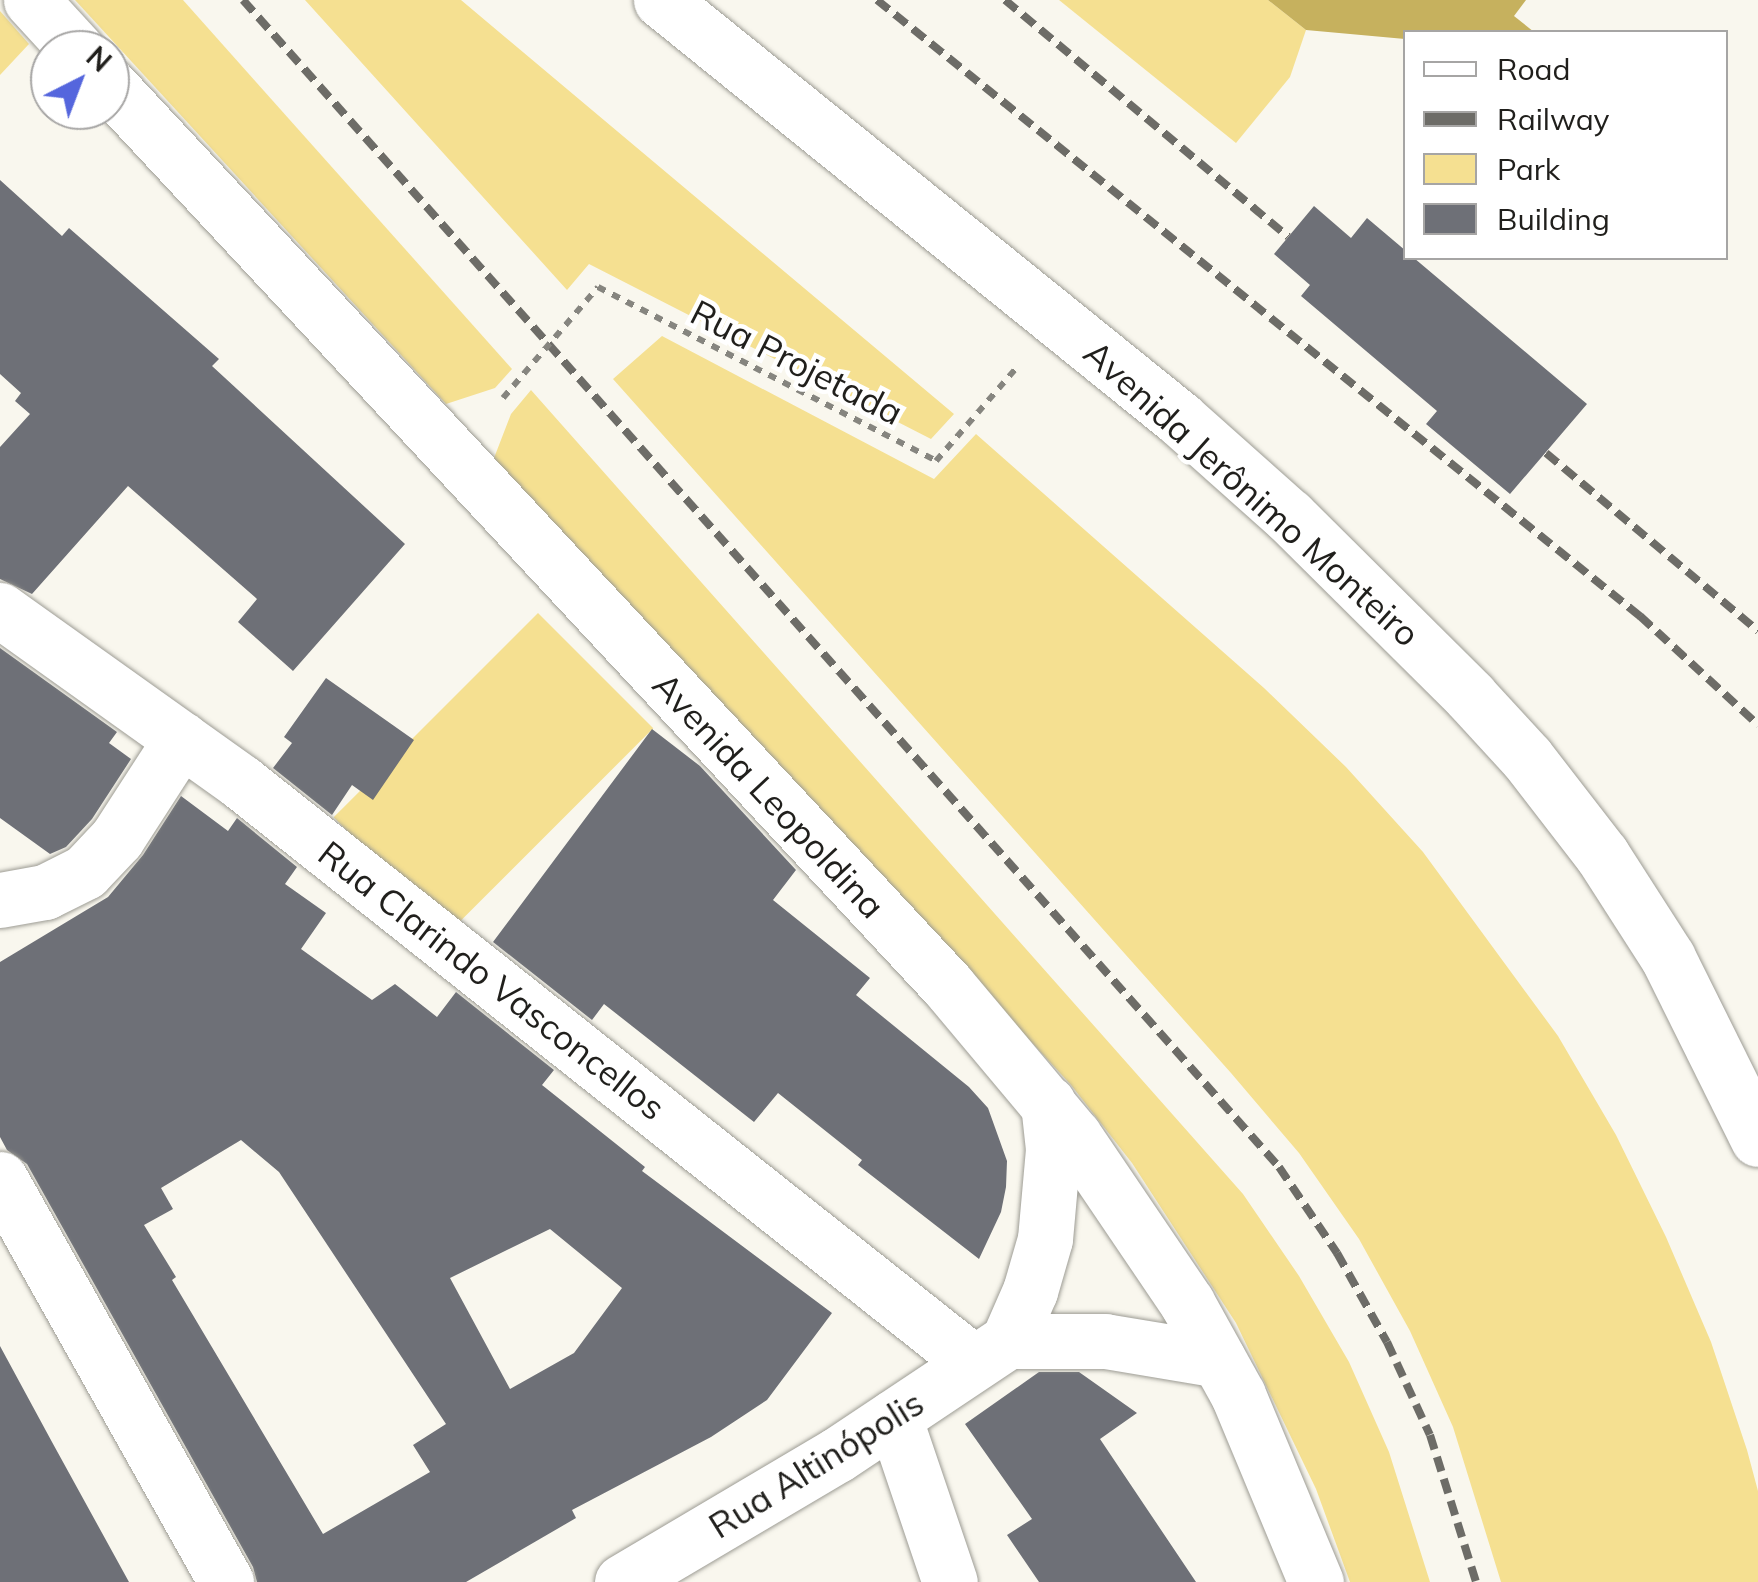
<!DOCTYPE html>
<html>
<head>
<meta charset="utf-8">
<style>
  body { margin:0 }
  #map { position:relative; width:1758px; height:1582px; overflow:hidden; background:#f9f7ee; font-family:Mulish,sans-serif }
  div>[style] { position:absolute }
  [style*='--x'] { left:calc(var(--x)*1px); top:calc(var(--y)*1px); width:calc(var(--w)*1px); rotate:calc(var(--a)*1deg) }
  .green>* { inset:0; background:#f5e091; transform-origin:0 0 }
  .water>* { inset:0; background:#c6b15e }
  .pier>* { inset:0; background:#f9f7ee }
  .building>* { inset:0; background:#6e7077 }
  .path>* { height:6px; margin-top:-3px; transform-origin:0; background:repeating-linear-gradient(90deg,#86857f 0 8px,transparent 0 16px) }
  .roads { filter:drop-shadow(0 0 2px #9d9c94) drop-shadow(0 0 2px #9d9c94) }
  .minor>* { height:55px; margin:-27.5px; padding:0 27.5px; transform-origin:27.5px; border-radius:27.5px; background:#fff }
  .rail>* { height:8px; margin-top:-4px; transform-origin:0; background:repeating-linear-gradient(90deg,#6d6c67 0 15px,transparent 0 23px) }
  .path-bridge>* { height:6px; margin-top:-3px; transform-origin:0; background:repeating-linear-gradient(90deg,#86857f 0 8px,transparent 0 16px) }
  span { translate:-50% -50%; white-space:nowrap; text-align:center; line-height:1.15; -webkit-text-stroke:9px #fff; paint-order:stroke }
  .street-label { font-size:35px; color:#201f1c }
  .legend { position:absolute; left:1403px; top:30px; width:325px; height:230px; box-sizing:border-box; background:#fff; border:2px solid #a6a5a4; margin:0; padding:12px 18px; list-style:none; font-size:30px; color:#201f1c }
  .legend li { display:flex; align-items:center; gap:20px; height:50px }
  .legend b { width:50px; border:2px solid #a6a5a4 }
  .north { position:absolute; left:30px; top:30px; width:100px; height:100px; box-sizing:border-box; background:#fff; border:2px solid #a6a5a4; border-radius:50%; rotate:42deg; font-size:28px; font-weight:700; line-height:40px; text-align:center; color:#201f1c }
  .north::after { content:''; display:block; margin:auto; width:35px; height:45px; background:#56d; clip-path:polygon(50% 0,100% 100%,50% 72%,0 100%) }
</style>
</head>
<body>
<div id="map">
  <div class="green">
    <i style="clip-path:polygon(75px 0,183px 0,512px 369px,495px 388px,446px 404px)"></i>
    <i style="clip-path:polygon(305px 0,461px 0,954px 414px,931px 439px,589px 264px,567px 290px)"></i>
    <i style="clip-path:polygon(1059px 0,1268px 0,1306px 30px,1290px 77px,1236px 143px)"></i>
    <i style="clip-path:polygon(0 11px,29px 44px,0 75px)"></i>
    <i style="clip-path:polygon(662px 336px,934px 479px,976px 434px,1264px 688px,1346px 767px,1423px 852px,1558px 1036px,1616px 1135px,1666px 1237px,1711px 1342px,1747px 1450px,1758px 1491px,1758px 1582px,1501px 1582px,1453px 1427px,1410px 1331px,1359px 1239px,1299px 1153px,1231px 1073px,613px 379px)"></i>
    <i style="clip-path:polygon(531px 390px,1243px 1194px,1299px 1276px,1349px 1362px,1389px 1452px,1430px 1582px,1350px 1582px,1316px 1489px,1236px 1323px,1132px 1163px,1071px 1085px,494px 458px,511px 414px)"></i>
    <i style="left:538px;top:613px;width:163px;height:289px;rotate:45deg"></i>
  </div>
  <div class="water">
    <i style="clip-path:polygon(1268px 0,1635px 0,1609px 32px,1406px 32px,1405px 39px,1306px 30px)"></i>
  </div>
  <div class="pier">
    <i style="clip-path:polygon(1526px 0,1640px 0,1615px 32px,1534px 32px,1514px 16px)"></i>
  </div>
  <div class="building">
    <i style="clip-path:polygon(0 180px,62px 236px,69px 228px,219px 359px,212px 366px,405px 544px,293px 671px,238px 622px,257px 599px,128px 486px,32px 594px,0 579px,0 447px,30px 414px,15px 401px,21px 393px,0 374px)"></i>
    <i style="clip-path:polygon(1314px 206px,1351px 238px,1367px 218px,1406px 251px,1406px 258px,1414px 258px,1587px 404px,1510px 494px,1426px 424px,1437px 411px,1301px 296px,1310px 285px,1274px 254px)"></i>
    <i style="clip-path:polygon(0 648px,117px 732px,109px 743px,131px 759px,92px 819px,66px 847px,50px 854px,0 818px)"></i>
    <i style="clip-path:polygon(326px 678px,414px 740px,373px 800px,352px 785px,332px 815px,273px 768px,292px 743px,284px 737px)"></i>
    <i style="clip-path:polygon(652px 729px,700px 766px,796px 870px,773px 900px,870px 978px,856px 995px,969px 1087px,988px 1108px,1007px 1161px,1006px 1187px,1001px 1212px,979px 1259px,858px 1165px,862px 1160px,778px 1093px,754px 1122px,604px 1004px,592px 1020px,493px 942px)"></i>
    <i style="clip-path:polygon(evenodd,181px 796px,228px 831px,237px 818px,297px 867px,285px 884px,326px 913px,301px 949px,372px 1000px,395px 984px,437px 1017px,456px 992px,554px 1070px,542px 1085px,645px 1167px,642px 1171px,832px 1313px,767px 1400px,711px 1437px,572px 1510px,576px 1518px,466px 1582px,257px 1582px,253px 1567px,27px 1164px,7px 1150px,0 1137px,0 962px,108px 897px,143px 855px,181px 796px,241px 1140px,279px 1172px,446px 1424px,413px 1445px,430px 1472px,323px 1534px,172px 1280px,176px 1277px,144px 1225px,173px 1209px,161px 1188px,241px 1140px,181px 796px,550px 1229px,622px 1288px,574px 1353px,510px 1389px,450px 1278px,550px 1229px)"></i>
    <i style="clip-path:polygon(0 1346px,52px 1442px,129px 1582px,0 1582px)"></i>
    <i style="clip-path:polygon(1039px 1372px,1079px 1372px,1137px 1413px,1100px 1439px,1196px 1582px,1039px 1582px,1007px 1535px,1032px 1519px,965px 1424px)"></i>
  </div>
  <div class="path">
    <i style="--x:598;--y:287;--w:380;--a:27.2"></i>
    <i style="--x:936;--y:461;--w:127;--a:-49.2"></i>
  </div>
  <div class="roads">
    <div class="minor">
      <i style="--x:31;--y:0;--w:68;--a:47.4"></i>
      <i style="--x:661;--y:0;--w:667;--a:38.91"></i>
      <i style="--x:1180;--y:419;--w:146;--a:41.7"></i>
      <i style="--x:1289;--y:516;--w:255;--a:44.8"></i>
      <i style="--x:1470;--y:696;--w:84;--a:47.4"></i>
      <i style="--x:1527;--y:758;--w:123;--a:52.3"></i>
      <i style="--x:1602;--y:855;--w:122;--a:57.3"></i>
      <i style="--x:1668;--y:958;--w:202;--a:63.6"></i>
      <i style="--x:110;--y:86;--w:1230;--a:47.04"></i>
      <i style="--x:948;--y:986;--w:196;--a:50"></i>
      <i style="--x:1074;--y:1136;--w:202;--a:55.9"></i>
      <i style="--x:1187;--y:1303;--w:105;--a:61"></i>
      <i style="--x:1238;--y:1395;--w:203;--a:67.4"></i>
      <i style="--x:0;--y:610;--w:296;--a:35.5"></i>
      <i style="--x:241;--y:782;--w:935;--a:38.4"></i>
      <i style="--x:0;--y:900;--w:46;--a:-10.1"></i>
      <i style="--x:45;--y:892;--w:45;--a:-26.6"></i>
      <i style="--x:85;--y:872;--w:47;--a:-46.7"></i>
      <i style="--x:117;--y:838;--w:118;--a:-57.1"></i>
      <i style="--x:0;--y:1179;--w:462;--a:60.7"></i>
      <i style="--x:1008;--y:1341;--w:55;--a:-66.3"></i>
      <i style="--x:1030;--y:1291;--w:54;--a:-73.9"></i>
      <i style="--x:1045;--y:1239;--w:90;--a:-84.9"></i>
      <i style="--x:1053;--y:1149;--w:46;--a:-96.2"></i>
      <i style="--x:894;--y:1417;--w:174;--a:71.3"></i>
      <i style="--x:622;--y:1582;--w:250;--a:-30.6"></i>
      <i style="--x:837;--y:1455;--w:206;--a:-33.7"></i>
      <i style="--x:1008;--y:1341;--w:97;--a:0"></i>
      <i style="--x:1105;--y:1341;--w:115;--a:9.5"></i>
    </div>
  </div>
  <div class="rail">
    <i style="--x:243;--y:0;--w:1561;--a:48.4"></i>
    <i style="--x:1279;--y:1167;--w:104;--a:56"></i>
    <i style="--x:1337;--y:1253;--w:102;--a:60.7"></i>
    <i style="--x:1387;--y:1342;--w:102;--a:65.2"></i>
    <i style="--x:1430;--y:1435;--w:154;--a:72.6"></i>
    <i style="--x:877;--y:0;--w:981;--a:38.92"></i>
    <i style="--x:1640;--y:616;--w:161;--a:42.7"></i>
    <i style="--x:1005;--y:0;--w:369;--a:39.9"></i>
    <i style="--x:1546;--y:453;--w:277;--a:40"></i>
  </div>
  <div class="path-bridge">
    <i style="--x:503;--y:398;--w:146;--a:-49.4"></i>
  </div>
  <div class="street-label">
    <span style="left:797px;top:362px;rotate:27deg">Rua Projetada</span>
    <span style="left:1252px;top:493px;rotate:42deg">Avenida Jerônimo Monteiro</span>
    <span style="left:769px;top:795px;rotate:47deg">Avenida Leopoldina</span>
    <span style="left:492px;top:980px;rotate:38deg">Rua Clarindo Vasconcellos</span>
    <span style="left:816px;top:1464px;rotate:-32deg">Rua Altinópolis</span>
  </div>
  <ul class="legend">
  <li><b style="height:12px;background:#fff"></b>Road</li>
  <li><b style="height:12px;background:#6d6c67"></b>Railway</li>
  <li><b style="height:28px;background:#f5e091"></b>Park</li>
  <li><b style="height:28px;background:#6e7077"></b>Building</li>
  </ul>
  <div class="north">N</div>
</div>
</body>
</html>
